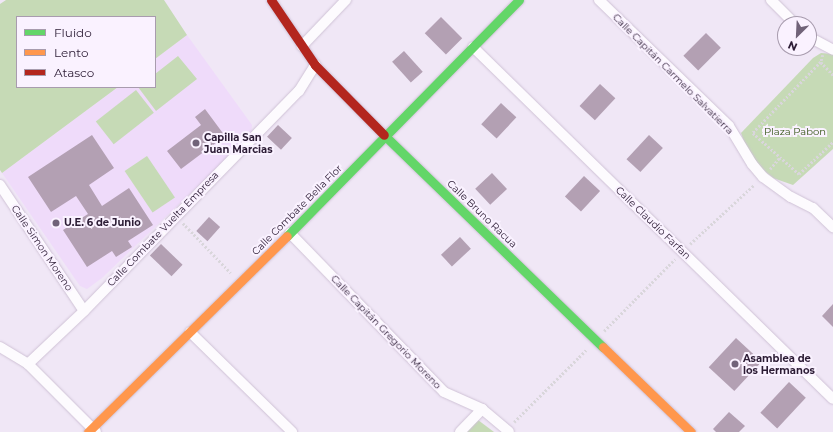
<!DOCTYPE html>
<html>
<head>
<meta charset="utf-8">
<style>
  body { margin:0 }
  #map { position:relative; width:833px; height:432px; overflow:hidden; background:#f0e7f6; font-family:Montserrat,sans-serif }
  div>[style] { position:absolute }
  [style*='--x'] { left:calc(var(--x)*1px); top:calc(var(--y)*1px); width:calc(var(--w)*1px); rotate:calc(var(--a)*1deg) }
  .built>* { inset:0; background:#efdbfa }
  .green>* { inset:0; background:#c6dab6; transform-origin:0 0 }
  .building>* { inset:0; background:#b3a0b3; transform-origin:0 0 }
  .path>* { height:2.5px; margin-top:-1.25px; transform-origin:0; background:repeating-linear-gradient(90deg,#d9d6db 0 2px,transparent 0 4px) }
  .roads { filter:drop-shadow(0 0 1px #cfc2d6) drop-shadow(0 0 1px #cfc2d6) }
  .street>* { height:10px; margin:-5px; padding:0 5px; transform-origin:5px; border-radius:5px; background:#fdfbfe }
  .fast>* { height:9px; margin:-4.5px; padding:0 4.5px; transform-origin:4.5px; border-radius:4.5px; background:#63d668 }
  .slow>* { height:9px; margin:-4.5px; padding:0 4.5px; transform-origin:4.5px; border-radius:4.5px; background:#ff974d }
  .jam>* { height:9px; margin:-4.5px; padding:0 4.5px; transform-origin:4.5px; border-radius:4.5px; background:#b3261e }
  .dots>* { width:11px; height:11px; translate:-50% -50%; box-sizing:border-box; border:2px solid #faf2ff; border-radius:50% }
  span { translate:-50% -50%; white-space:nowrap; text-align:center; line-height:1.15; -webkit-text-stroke:4px #faf2ff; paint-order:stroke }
  .street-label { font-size:10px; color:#2c1c35 }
  .park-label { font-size:10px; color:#335314 }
  .poi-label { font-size:10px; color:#2c1c35; font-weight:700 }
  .left { translate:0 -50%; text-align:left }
  .legend { position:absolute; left:16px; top:16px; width:140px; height:72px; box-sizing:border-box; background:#faf2ff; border:1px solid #a89cae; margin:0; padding:5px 7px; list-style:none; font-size:12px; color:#2c1c35 }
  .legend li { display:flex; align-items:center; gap:8px; height:20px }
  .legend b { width:20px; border:1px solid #a89cae }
  .north { position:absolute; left:777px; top:16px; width:40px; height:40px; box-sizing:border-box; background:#faf2ff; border:1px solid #a89cae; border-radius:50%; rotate:204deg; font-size:11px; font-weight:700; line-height:16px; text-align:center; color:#2c1c35 }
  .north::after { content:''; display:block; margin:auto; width:14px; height:18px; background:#716379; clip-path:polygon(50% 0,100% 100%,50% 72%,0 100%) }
</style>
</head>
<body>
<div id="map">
  <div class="built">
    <i style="clip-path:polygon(187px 35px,252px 125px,251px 135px,102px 278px,87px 289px,80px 286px,2px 173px,118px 87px,155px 87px,155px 59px)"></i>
  </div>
  <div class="green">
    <i style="clip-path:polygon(6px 0,164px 0,187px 35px,155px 59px,155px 17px,17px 17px,17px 87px,118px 87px,2px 173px,0 170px,0 4px)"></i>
    <i style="clip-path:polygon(821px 53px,833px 54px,833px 149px,793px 185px,773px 178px,761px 168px,748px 153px,741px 133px,813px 58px)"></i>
    <i style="clip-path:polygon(178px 56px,197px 79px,156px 111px,138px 87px,155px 87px,155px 74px)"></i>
    <i style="left:136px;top:90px;width:29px;height:51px;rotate:52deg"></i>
    <i style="left:147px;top:156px;width:50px;height:27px;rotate:56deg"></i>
    <i style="clip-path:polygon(474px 417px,494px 432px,460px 432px)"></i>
  </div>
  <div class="building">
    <i style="left:441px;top:17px;width:30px;height:23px;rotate:45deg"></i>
    <i style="left:706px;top:33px;width:21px;height:32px;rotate:45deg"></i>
    <i style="left:404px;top:51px;width:28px;height:16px;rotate:48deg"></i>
    <i style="left:600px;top:84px;width:21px;height:30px;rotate:43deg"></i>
    <i style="left:501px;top:103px;width:21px;height:29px;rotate:43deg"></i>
    <i style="clip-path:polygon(205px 109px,225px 136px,181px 169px,167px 151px,201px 125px,195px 117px)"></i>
    <i style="left:278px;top:125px;width:19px;height:16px;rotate:43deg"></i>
    <i style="clip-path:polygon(92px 135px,114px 168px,89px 185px,102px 206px,129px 188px,153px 225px,128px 241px,132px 247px,116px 257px,112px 251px,87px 267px,63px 230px,88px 214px,76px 196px,51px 212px,28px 177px)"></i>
    <i style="left:649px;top:135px;width:19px;height:33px;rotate:43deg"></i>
    <i style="left:492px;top:173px;width:22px;height:23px;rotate:47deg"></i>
    <i style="left:584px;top:176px;width:22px;height:28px;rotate:43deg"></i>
    <i style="left:209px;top:217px;width:15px;height:19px;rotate:42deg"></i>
    <i style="left:460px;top:237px;width:16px;height:26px;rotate:47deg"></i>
    <i style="left:161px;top:244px;width:30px;height:16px;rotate:44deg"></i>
    <i style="clip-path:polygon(833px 304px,833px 327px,822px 316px)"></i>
    <i style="left:736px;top:338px;width:35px;height:40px;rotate:43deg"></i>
    <i style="left:789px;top:382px;width:23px;height:42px;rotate:43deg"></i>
    <i style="clip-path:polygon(729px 412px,745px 426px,739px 432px,716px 432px,713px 429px)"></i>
  </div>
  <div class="path">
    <i style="--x:823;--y:55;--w:7;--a:106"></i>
    <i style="--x:821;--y:62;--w:98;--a:133.8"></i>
    <i style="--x:753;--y:133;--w:62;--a:41.7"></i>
    <i style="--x:799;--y:174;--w:47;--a:-43.3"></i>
    <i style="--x:821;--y:62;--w:18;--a:47"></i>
    <i style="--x:770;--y:169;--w:16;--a:-50"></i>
    <i style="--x:183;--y:223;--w:69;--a:46.2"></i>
    <i style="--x:690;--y:244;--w:88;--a:-42.7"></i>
    <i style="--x:604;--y:331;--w:101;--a:-45.4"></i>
    <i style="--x:514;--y:422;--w:103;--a:-45"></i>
  </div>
  <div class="roads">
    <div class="street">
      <i style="--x:599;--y:0;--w:181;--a:44.1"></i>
      <i style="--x:729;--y:126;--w:44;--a:58.8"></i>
      <i style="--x:752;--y:164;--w:17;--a:50"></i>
      <i style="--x:763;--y:177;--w:34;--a:36"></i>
      <i style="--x:791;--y:197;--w:25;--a:27"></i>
      <i style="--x:813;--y:208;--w:28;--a:44"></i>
      <i style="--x:771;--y:0;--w:34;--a:45"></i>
      <i style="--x:809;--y:37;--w:27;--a:28"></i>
      <i style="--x:302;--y:46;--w:64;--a:-46.3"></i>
      <i style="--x:473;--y:47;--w:503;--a:44.36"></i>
      <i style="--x:0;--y:185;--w:151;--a:56.3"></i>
      <i style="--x:290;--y:233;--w:221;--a:45.9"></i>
      <i style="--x:444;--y:392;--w:42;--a:24.1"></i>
      <i style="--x:482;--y:409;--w:35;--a:40"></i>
      <i style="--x:190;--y:332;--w:143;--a:44.4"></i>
      <i style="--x:0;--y:347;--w:33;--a:31"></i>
      <i style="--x:28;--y:364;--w:77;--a:-43.4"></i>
      <i style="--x:84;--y:311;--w:308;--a:-45.7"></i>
      <i style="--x:299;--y:91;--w:31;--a:-58"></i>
      <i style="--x:28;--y:364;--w:96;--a:45"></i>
      <i style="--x:460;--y:432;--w:32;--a:-46"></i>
    </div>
    <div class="fast">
      <i style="--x:384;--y:135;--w:305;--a:44.1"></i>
      <i style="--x:287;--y:236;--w:331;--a:-45.5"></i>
    </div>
    <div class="slow">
      <i style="--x:603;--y:347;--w:122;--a:44"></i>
      <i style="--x:88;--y:432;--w:279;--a:-44.6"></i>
    </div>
    <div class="jam">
      <i style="--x:271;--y:0;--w:78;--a:55.9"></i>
      <i style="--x:315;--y:65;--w:98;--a:45.4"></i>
    </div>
  </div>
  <div class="dots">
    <i style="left:196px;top:143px;background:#716379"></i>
    <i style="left:56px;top:223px;background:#716379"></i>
    <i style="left:735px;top:364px;background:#716379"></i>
  </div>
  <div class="street-label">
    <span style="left:673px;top:74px;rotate:45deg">Calle Capitán Carmelo Salvatierra</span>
    <span style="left:297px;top:210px;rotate:-45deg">Calle Combate Bella Flor</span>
    <span style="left:482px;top:214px;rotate:44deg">Calle Bruno Racua</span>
    <span style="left:653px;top:223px;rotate:44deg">Calle Claudio Farfan</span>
    <span style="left:163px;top:229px;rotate:-46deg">Calle Combate Vuelta Empresa</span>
    <span style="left:42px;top:248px;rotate:56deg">Calle Simon Moreno</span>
    <span style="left:386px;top:332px;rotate:46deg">Calle Capitán Gregorio Moreno</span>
  </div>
  <div class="park-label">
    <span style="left:795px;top:132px">Plaza Pabon</span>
  </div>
  <div class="poi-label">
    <span class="left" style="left:204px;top:143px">Capilla San<br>Juan Marcias</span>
    <span class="left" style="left:64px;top:223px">U.E. 6 de Junio</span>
    <span class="left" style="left:743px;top:364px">Asamblea de<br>los Hermanos</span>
  </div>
  <ul class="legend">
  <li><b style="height:5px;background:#63d668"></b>Fluido</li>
  <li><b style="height:5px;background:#ff974d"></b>Lento</li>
  <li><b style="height:5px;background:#b3261e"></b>Atasco</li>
  </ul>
  <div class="north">N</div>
</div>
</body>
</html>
